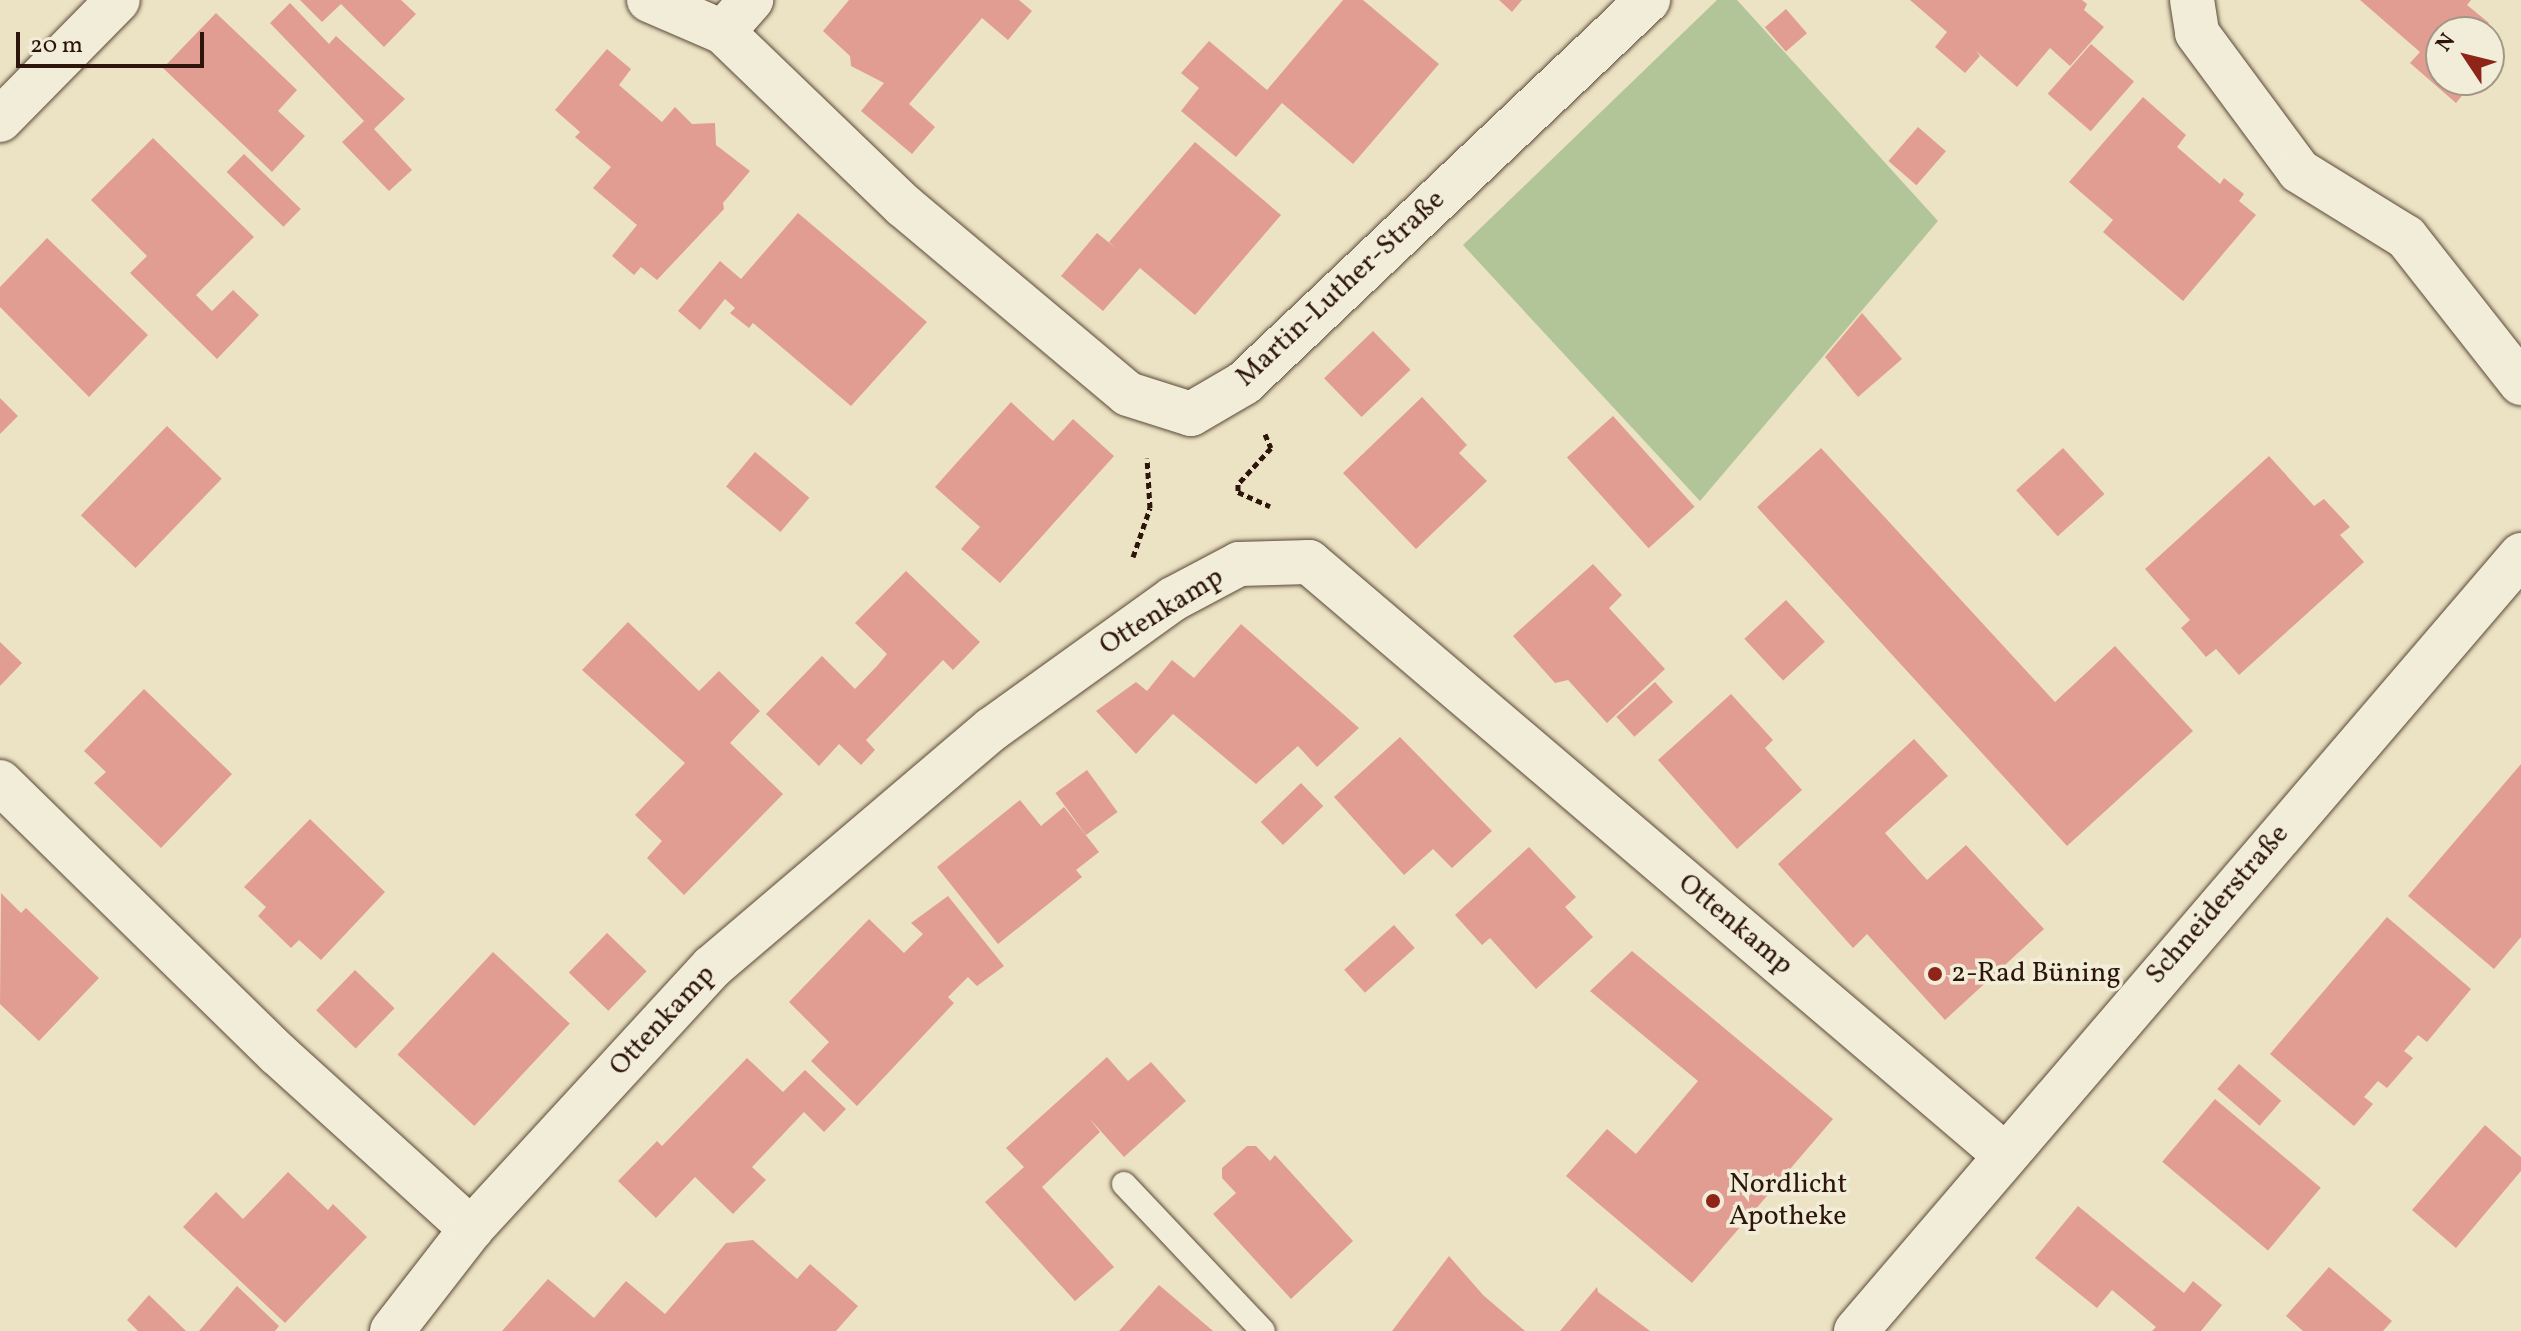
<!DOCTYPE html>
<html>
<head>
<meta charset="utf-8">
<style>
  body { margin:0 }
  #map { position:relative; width:2521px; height:1331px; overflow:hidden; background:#ebe3c3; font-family:Vollkorn,serif }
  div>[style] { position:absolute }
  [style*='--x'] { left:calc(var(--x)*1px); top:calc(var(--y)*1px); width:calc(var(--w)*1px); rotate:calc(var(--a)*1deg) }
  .green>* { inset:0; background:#b1c599 }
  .building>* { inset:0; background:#e29d92; transform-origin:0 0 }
  .path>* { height:5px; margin-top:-2.5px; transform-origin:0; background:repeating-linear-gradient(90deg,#2d150b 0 6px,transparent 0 10px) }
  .roads { filter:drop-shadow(0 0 2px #5c4839) drop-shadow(0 0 2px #5c4839) }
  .service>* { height:24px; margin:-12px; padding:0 12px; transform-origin:12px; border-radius:12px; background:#f2edd8 }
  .minor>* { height:44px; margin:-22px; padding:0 22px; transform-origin:22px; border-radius:22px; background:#f2edd8 }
  .tertiary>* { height:44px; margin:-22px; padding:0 22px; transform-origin:22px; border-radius:22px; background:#f2edd8 }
  .dots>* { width:22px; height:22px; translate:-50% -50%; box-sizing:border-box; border:4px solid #f2edd8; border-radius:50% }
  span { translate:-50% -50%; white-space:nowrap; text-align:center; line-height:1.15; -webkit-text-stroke:7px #f2edd8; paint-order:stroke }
  .street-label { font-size:28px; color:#2d150b }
  .poi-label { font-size:28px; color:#2d150b }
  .left { translate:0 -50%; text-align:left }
  .north { position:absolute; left:2425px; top:16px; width:80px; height:80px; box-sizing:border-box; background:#f2edd8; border:2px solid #a39786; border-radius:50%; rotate:305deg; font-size:22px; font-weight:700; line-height:32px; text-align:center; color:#2d150b }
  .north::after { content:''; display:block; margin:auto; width:28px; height:36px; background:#8f2418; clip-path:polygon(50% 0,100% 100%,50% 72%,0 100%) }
  .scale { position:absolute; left:16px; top:32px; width:188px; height:36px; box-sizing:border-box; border:4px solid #2d150b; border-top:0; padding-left:10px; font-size:24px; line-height:28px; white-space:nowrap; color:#2d150b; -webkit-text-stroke:6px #f2edd8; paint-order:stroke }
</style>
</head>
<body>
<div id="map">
  <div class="green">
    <i style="clip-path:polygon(1717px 0,1737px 0,1938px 221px,1700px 501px,1463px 245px)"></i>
  </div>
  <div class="building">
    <i style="clip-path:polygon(300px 0,401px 0,416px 14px,384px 47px,341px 4px,322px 22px)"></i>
    <i style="clip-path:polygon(849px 0,1019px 0,1032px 11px,1008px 40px,982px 18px,909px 104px,935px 127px,912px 154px,861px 111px,884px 83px,851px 66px,850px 56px,823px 31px)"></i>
    <i style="clip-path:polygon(1343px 0,1363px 0,1439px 64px,1353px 164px,1282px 103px,1236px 157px,1181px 111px,1199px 88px,1181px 73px,1209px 41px,1267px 90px)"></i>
    <i style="clip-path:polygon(1499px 0,1522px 0,1512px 12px)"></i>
    <i style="clip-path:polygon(1910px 0,2082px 0,2087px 4px,2084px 10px,2104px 27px,2070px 66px,2050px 48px,2017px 87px,1976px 51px,1980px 56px,1965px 73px,1935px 47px,1947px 32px)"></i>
    <i style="clip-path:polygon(2360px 0,2471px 0,2467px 5px,2489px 23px,2481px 32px,2441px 32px,2441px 80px,2475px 80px,2456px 103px,2410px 63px,2420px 52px)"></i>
    <i style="clip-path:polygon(290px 3px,329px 44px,336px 36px,405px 99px,374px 129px,412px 170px,389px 191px,342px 142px,364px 121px,270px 23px)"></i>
    <i style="left:1786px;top:9px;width:32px;height:28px;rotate:49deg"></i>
    <i style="clip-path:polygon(216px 13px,297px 90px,278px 111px,305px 136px,272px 172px,163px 68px)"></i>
    <i style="left:2091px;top:44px;width:57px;height:66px;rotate:41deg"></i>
    <i style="clip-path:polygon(607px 49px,631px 69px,619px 85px,662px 122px,675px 107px,692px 124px,715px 123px,716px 145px,750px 171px,723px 203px,724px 209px,657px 280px,641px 267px,634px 275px,612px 256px,637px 225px,593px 188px,611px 167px,575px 137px,580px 132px,555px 110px)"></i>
    <i style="clip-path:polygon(2143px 97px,2186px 135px,2177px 147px,2220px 184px,2224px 178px,2244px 194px,2239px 201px,2256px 215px,2183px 301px,2103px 232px,2113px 220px,2069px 182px)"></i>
    <i style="left:1918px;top:127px;width:37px;height:45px;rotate:41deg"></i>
    <i style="clip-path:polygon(153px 138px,254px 237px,196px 295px,212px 311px,233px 290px,259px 315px,217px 359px,130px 273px,147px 256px,91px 200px)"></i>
    <i style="clip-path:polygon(1195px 142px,1281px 215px,1195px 315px,1140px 268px,1103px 311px,1061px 276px,1097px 233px,1117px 249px,1109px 242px)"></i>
    <i style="left:244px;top:154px;width:79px;height:25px;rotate:44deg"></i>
    <i style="clip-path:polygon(798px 213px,927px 322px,851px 406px,753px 323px,749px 328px,730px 313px,735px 308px,725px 299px,700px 330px,678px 311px,720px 261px,741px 279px)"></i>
    <i style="clip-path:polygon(47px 238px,148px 335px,89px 397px,0 307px,0 287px)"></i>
    <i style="clip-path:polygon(1862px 313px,1902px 359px,1858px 397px,1825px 357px)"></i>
    <i style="left:1373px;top:331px;width:54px;height:68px;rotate:46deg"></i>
    <i style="clip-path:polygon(1422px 397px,1467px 445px,1459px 453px,1487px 481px,1416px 549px,1343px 473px)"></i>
    <i style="clip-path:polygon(0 398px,18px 416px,0 434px)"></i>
    <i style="clip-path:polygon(1011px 402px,1053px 441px,1073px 419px,1114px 456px,1000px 583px,961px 549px,980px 527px,935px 487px)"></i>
    <i style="left:1613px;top:416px;width:122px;height:62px;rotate:48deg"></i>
    <i style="left:167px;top:426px;width:76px;height:124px;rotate:44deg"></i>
    <i style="clip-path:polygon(1821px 448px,2055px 702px,2115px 646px,2193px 731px,2067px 846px,1757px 507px)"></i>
    <i style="left:2063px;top:448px;width:62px;height:63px;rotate:48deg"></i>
    <i style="left:755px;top:452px;width:71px;height:45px;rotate:40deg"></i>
    <i style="clip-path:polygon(2269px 456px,2314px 506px,2324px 499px,2350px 527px,2340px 535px,2364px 562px,2239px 675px,2216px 649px,2206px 657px,2181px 628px,2190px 620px,2145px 569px)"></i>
    <i style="clip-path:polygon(1593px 564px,1622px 595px,1609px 608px,1665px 669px,1607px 723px,1568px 680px,1555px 683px,1513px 636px)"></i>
    <i style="clip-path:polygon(906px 571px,980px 642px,953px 670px,943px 660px,866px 740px,875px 750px,861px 765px,839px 744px,819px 766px,766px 714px,822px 656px,855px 689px,877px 666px,887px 654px,855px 623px)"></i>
    <i style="left:1786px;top:600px;width:57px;height:57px;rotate:47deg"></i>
    <i style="clip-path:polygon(628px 622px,699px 691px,719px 671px,760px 711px,730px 743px,783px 794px,684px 895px,647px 858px,662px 841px,635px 815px,685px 763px,582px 670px)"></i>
    <i style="clip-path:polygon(1241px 624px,1359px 728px,1317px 767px,1298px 746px,1256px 784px,1173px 714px,1136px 754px,1096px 711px,1136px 682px,1147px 691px,1172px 660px,1194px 678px)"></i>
    <i style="clip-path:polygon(0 642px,22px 663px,0 686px)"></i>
    <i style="left:1655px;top:682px;width:27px;height:52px;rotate:48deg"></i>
    <i style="clip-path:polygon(144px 689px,232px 774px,161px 848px,94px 783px,106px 772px,84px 751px)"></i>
    <i style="clip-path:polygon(1731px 694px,1773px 740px,1765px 748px,1802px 790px,1737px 849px,1658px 760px)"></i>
    <i style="clip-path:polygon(1400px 737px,1492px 831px,1452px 868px,1433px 849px,1404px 875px,1334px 797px)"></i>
    <i style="clip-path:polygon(1914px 739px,1948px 776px,1885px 833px,1927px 880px,1966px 845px,2044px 929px,1945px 1020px,1867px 934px,1853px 948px,1778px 864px)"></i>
    <i style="clip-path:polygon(2521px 764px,2521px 937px,2494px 969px,2408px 896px)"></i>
    <i style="left:1087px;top:770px;width:52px;height:39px;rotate:54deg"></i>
    <i style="left:1301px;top:783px;width:32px;height:56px;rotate:46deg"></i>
    <i style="clip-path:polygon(1020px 800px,1041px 826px,1064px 807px,1099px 852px,1076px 870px,1082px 877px,998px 944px,937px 867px)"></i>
    <i style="clip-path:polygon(310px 819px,385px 892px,321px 960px,299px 940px,291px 948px,258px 916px,266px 907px,244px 887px)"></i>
    <i style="clip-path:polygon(1529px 847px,1576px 897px,1565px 907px,1593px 937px,1536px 989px,1490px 938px,1482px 945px,1455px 915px)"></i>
    <i style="clip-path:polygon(1px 893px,21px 913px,26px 908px,99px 978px,39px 1041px,0 1004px)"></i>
    <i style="clip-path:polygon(948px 896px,1004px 966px,977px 986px,968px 977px,948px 997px,954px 1003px,857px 1106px,811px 1061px,829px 1042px,789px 1002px,869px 919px,904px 953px,923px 934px,911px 923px)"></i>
    <i style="clip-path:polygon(2387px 917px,2471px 989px,2427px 1042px,2418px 1035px,2404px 1051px,2413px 1058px,2387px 1088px,2378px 1081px,2364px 1097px,2373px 1104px,2354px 1126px,2270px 1054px)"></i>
    <i style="left:1394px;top:925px;width:31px;height:67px;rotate:48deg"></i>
    <i style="left:607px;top:933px;width:55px;height:55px;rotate:44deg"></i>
    <i style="clip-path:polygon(1632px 951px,1833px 1119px,1692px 1283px,1566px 1176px,1607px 1129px,1636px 1154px,1698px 1081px,1590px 991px)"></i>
    <i style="left:493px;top:952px;width:105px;height:140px;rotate:43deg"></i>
    <i style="left:355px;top:970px;width:55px;height:56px;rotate:44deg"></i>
    <i style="clip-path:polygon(1107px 1057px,1128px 1081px,1151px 1062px,1186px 1101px,1124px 1157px,1089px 1118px,1100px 1132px,1042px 1187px,1114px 1267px,1075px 1301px,985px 1202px,1024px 1167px,1006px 1148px)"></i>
    <i style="clip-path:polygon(747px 1058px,783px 1092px,805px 1070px,846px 1109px,824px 1132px,804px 1112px,752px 1167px,766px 1180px,733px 1214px,695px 1177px,656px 1218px,618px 1181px,657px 1141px,662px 1146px)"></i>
    <i style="left:2239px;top:1064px;width:56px;height:33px;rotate:41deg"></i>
    <i style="left:2215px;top:1099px;width:138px;height:82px;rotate:40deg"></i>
    <i style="clip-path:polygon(2485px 1125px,2521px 1157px,2521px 1171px,2456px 1248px,2412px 1210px)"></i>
    <i style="clip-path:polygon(1247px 1146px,1256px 1146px,1270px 1161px,1275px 1155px,1353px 1241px,1291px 1299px,1213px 1214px,1236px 1193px,1222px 1178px,1222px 1168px)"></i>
    <i style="clip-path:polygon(288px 1172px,328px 1210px,333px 1204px,367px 1237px,285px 1323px,183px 1227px,216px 1192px,243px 1219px)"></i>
    <i style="clip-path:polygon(2078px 1206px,2184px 1293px,2193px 1281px,2222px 1305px,2201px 1331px,2152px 1331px,2156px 1327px,2112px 1290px,2097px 1308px,2035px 1258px)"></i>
    <i style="clip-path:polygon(753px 1240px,797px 1279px,810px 1264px,858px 1306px,836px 1331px,502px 1331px,548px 1279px,594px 1318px,626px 1281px,665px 1314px,726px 1243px)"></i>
    <i style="clip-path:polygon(1449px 1256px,1483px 1295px,1525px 1331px,1392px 1331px)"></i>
    <i style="clip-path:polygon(2329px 1267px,2392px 1321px,2383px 1331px,2303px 1331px,2286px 1316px)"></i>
    <i style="clip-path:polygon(1159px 1285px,1213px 1331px,1119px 1331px)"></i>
    <i style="clip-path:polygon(237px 1286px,279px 1326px,275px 1331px,199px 1331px)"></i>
    <i style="clip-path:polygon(1597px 1287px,1598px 1292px,1650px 1331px,1560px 1331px)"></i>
    <i style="clip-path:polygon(149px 1295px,186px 1331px,138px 1331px,127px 1320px)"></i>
  </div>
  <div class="path">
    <i style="--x:1265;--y:434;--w:15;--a:67"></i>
    <i style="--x:1271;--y:448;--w:49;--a:132.5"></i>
    <i style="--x:1238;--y:484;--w:8;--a:90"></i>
    <i style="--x:1238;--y:492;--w:35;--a:24"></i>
    <i style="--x:1133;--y:557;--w:52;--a:-70.9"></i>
    <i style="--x:1150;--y:508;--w:50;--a:-93.4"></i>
  </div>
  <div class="roads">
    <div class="service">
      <i style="--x:1124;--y:1184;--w:202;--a:46.6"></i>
    </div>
    <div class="minor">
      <i style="--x:649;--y:0;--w:81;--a:23.4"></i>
      <i style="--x:723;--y:32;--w:251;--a:43.9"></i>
      <i style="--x:904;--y:206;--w:292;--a:40"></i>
      <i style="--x:1128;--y:394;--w:66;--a:17.6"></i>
      <i style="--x:1191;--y:414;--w:61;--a:-30.3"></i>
      <i style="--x:1244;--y:383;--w:557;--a:-43.47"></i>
      <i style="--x:2192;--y:0;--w:33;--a:81"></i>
      <i style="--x:2197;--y:33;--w:172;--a:53.5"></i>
      <i style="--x:2299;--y:171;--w:126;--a:31.7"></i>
      <i style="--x:2406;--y:237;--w:186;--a:51.8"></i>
      <i style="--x:723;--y:32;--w:43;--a:-48.8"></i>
      <i style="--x:0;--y:120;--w:168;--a:-45.5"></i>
      <i style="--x:0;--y:782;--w:389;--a:44.4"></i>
      <i style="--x:278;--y:1054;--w:261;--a:42.2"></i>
      <i style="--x:392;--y:1331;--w:129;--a:-52.2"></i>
      <i style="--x:471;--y:1229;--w:356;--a:-47.4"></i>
      <i style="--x:712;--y:967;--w:367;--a:-40.4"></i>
      <i style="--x:992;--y:729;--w:223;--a:-35.7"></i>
      <i style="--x:1173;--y:599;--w:75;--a:-27.9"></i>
      <i style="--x:1239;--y:564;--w:70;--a:-1.6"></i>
      <i style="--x:1309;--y:562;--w:914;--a:40.43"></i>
    </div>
    <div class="tertiary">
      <i style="--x:1856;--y:1331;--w:1022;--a:-49.4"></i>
    </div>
  </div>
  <div class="dots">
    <i style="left:1935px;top:974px;background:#8f2418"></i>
    <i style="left:1713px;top:1201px;background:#8f2418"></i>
  </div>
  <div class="street-label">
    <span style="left:1341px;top:289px;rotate:-43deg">Martin-Luther-Straße</span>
    <span style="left:1162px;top:612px;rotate:-32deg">Ottenkamp</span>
    <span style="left:2218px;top:905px;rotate:-49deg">Schneiderstraße</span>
    <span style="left:1735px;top:925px;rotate:40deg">Ottenkamp</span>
    <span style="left:663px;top:1021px;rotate:-47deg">Ottenkamp</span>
  </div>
  <div class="poi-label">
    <span class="left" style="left:1951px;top:974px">2-Rad Büning</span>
    <span class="left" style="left:1729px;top:1201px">Nordlicht<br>Apotheke</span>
  </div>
  <div class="north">N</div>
  <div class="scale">20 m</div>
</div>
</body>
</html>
